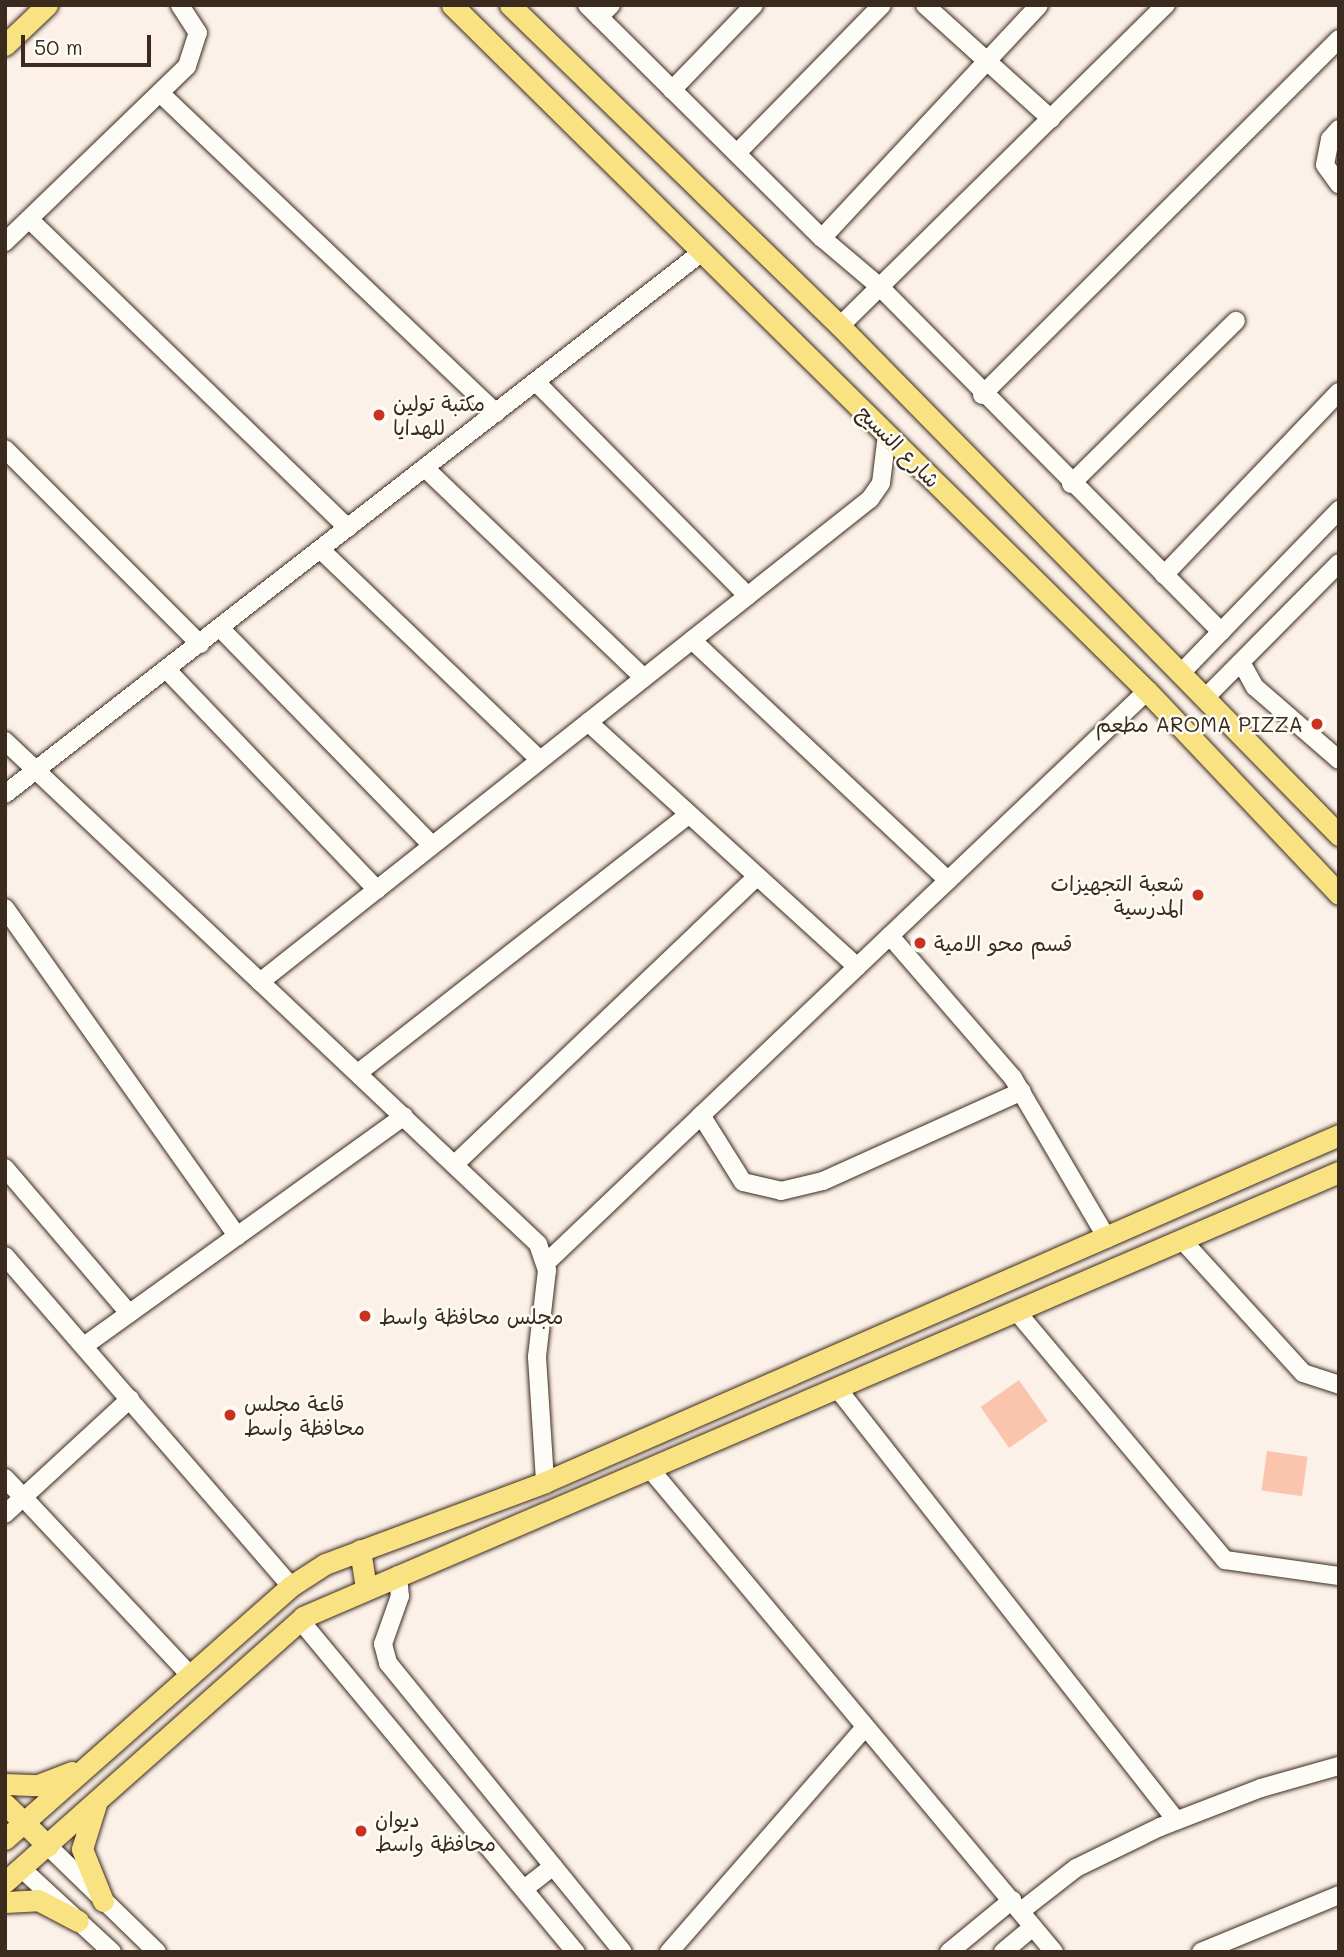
<!DOCTYPE html>
<html>
<head>
<meta charset="utf-8">
<style>
  body { margin:0 }
  #map { position:relative; width:1344px; height:1957px; overflow:hidden; background:#fcf1e8; font-family:Mali,"Playpen Sans Arabic",sans-serif }
  div>[style] { position:absolute }
  [style*='--x'] { left:calc(var(--x)*1px); top:calc(var(--y)*1px); width:calc(var(--w)*1px); rotate:calc(var(--a)*1deg) }
  .building>* { inset:0; background:#fac5ac; transform-origin:0 0 }
  .roads { filter:drop-shadow(0 0 2px #3b2a1e) drop-shadow(0 0 2px #3b2a1e) }
  .minor>* { height:18px; margin:-9px; padding:0 9px; transform-origin:9px; border-radius:9px; background:#fdfcf7 }
  .major>* { height:21px; margin:-10.5px; padding:0 10.5px; transform-origin:10.5px; border-radius:10.5px; background:#f8e281 }
  .dots>* { width:19px; height:19px; translate:-50% -50%; box-sizing:border-box; border:4px solid #fdfcf7; border-radius:50% }
  span { translate:-50% -50%; white-space:nowrap; text-align:center; line-height:1.15; -webkit-text-stroke:5px #fdfcf7; paint-order:stroke }
  .poi-label { font-size:21px; color:#3b2a1e }
  .left { translate:0 -50%; text-align:left }
  .right { translate:-100% -50%; text-align:right }
  .street-label { font-size:21px; color:#3b2a1e }
  .frame { position:absolute; inset:0; border:7px solid #3b2a1e; pointer-events:none }
  .scale { position:absolute; left:21px; top:35px; width:130px; height:32px; box-sizing:border-box; border:4px solid #3b2a1e; border-top:0; padding-left:9px; font-size:21px; line-height:24px; white-space:nowrap; color:#3b2a1e; -webkit-text-stroke:5px #fdfcf7; paint-order:stroke }
</style>
</head>
<body>
<div id="map">
  <div class="building">
    <i style="left:1019px;top:1380px;width:50px;height:47px;rotate:55deg"></i>
    <i style="left:1267px;top:1451px;width:41px;height:40px;rotate:8deg"></i>
  </div>
  <div class="roads">
    <div class="minor">
      <i style="--x:587;--y:5;--w:331;--a:44.8"></i>
      <i style="--x:822;--y:238;--w:76;--a:40.2"></i>
      <i style="--x:880;--y:287;--w:485;--a:45.3"></i>
      <i style="--x:925;--y:5;--w:170;--a:42.1"></i>
      <i style="--x:599;--y:17;--w:17;--a:-45"></i>
      <i style="--x:672;--y:90;--w:118;--a:-46"></i>
      <i style="--x:160;--y:93;--w:464;--a:43.6"></i>
      <i style="--x:1339;--y:129;--w:13;--a:132"></i>
      <i style="--x:1330;--y:139;--w:26;--a:101"></i>
      <i style="--x:1325;--y:165;--w:24;--a:54"></i>
      <i style="--x:737;--y:153;--w:207;--a:-45.6"></i>
      <i style="--x:29;--y:219;--w:444;--a:44.1"></i>
      <i style="--x:822;--y:238;--w:318;--a:-47"></i>
      <i style="--x:5;--y:242;--w:253;--a:-44"></i>
      <i style="--x:187;--y:66;--w:35;--a:-72"></i>
      <i style="--x:198;--y:33;--w:33;--a:-123"></i>
      <i style="--x:840;--y:326;--w:458;--a:-44.6"></i>
      <i style="--x:536;--y:382;--w:301;--a:45.3"></i>
      <i style="--x:982;--y:395;--w:504;--a:-44.92"></i>
      <i style="--x:5;--y:449;--w:276;--a:45"></i>
      <i style="--x:425;--y:468;--w:303;--a:43.8"></i>
      <i style="--x:1071;--y:484;--w:232;--a:-44.7"></i>
      <i style="--x:321;--y:550;--w:303;--a:43.8"></i>
      <i style="--x:1164;--y:575;--w:253;--a:-46.3"></i>
      <i style="--x:220;--y:628;--w:303;--a:45.7"></i>
      <i style="--x:692;--y:640;--w:351;--a:43.2"></i>
      <i style="--x:1241;--y:662;--w:29;--a:61"></i>
      <i style="--x:1255;--y:687;--w:111;--a:41"></i>
      <i style="--x:167;--y:670;--w:304;--a:46.3"></i>
      <i style="--x:1182;--y:672;--w:226;--a:-45.9"></i>
      <i style="--x:1206;--y:697;--w:189;--a:-45.2"></i>
      <i style="--x:588;--y:722;--w:364;--a:42.3"></i>
      <i style="--x:5;--y:741;--w:733;--a:43.34"></i>
      <i style="--x:538;--y:1244;--w:28;--a:71"></i>
      <i style="--x:547;--y:1270;--w:88;--a:96.6"></i>
      <i style="--x:537;--y:1357;--w:125;--a:86.3"></i>
      <i style="--x:5;--y:794;--w:883;--a:-37.87"></i>
      <i style="--x:5;--y:908;--w:402;--a:54.7"></i>
      <i style="--x:890;--y:936;--w:188;--a:49.1"></i>
      <i style="--x:1013;--y:1078;--w:186;--a:59.6"></i>
      <i style="--x:260;--y:982;--w:778;--a:-38.37"></i>
      <i style="--x:870;--y:499;--w:19;--a:-55"></i>
      <i style="--x:881;--y:483;--w:49;--a:-83"></i>
      <i style="--x:358;--y:1073;--w:420;--a:-38"></i>
      <i style="--x:701;--y:1115;--w:79;--a:57.9"></i>
      <i style="--x:743;--y:1182;--w:39;--a:13"></i>
      <i style="--x:781;--y:1191;--w:43;--a:-13.4"></i>
      <i style="--x:823;--y:1181;--w:218;--a:-24.3"></i>
      <i style="--x:455;--y:1164;--w:417;--a:-43.6"></i>
      <i style="--x:5;--y:1168;--w:191;--a:49.5"></i>
      <i style="--x:1183;--y:1241;--w:178;--a:47.7"></i>
      <i style="--x:1303;--y:1373;--w:38;--a:18"></i>
      <i style="--x:5;--y:1256;--w:437;--a:49.1"></i>
      <i style="--x:547;--y:1262;--w:828;--a:-43.58"></i>
      <i style="--x:1017;--y:1312;--w:324;--a:50"></i>
      <i style="--x:1225;--y:1560;--w:115;--a:8"></i>
      <i style="--x:84;--y:1346;--w:394;--a:-35.7"></i>
      <i style="--x:837;--y:1388;--w:549;--a:51.88"></i>
      <i style="--x:651;--y:1470;--w:628;--a:50.1"></i>
      <i style="--x:5;--y:1478;--w:270;--a:46.8"></i>
      <i style="--x:5;--y:1514;--w:170;--a:-42.6"></i>
      <i style="--x:398;--y:1575;--w:21;--a:85"></i>
      <i style="--x:400;--y:1596;--w:51;--a:109.5"></i>
      <i style="--x:383;--y:1644;--w:20;--a:75"></i>
      <i style="--x:388;--y:1663;--w:372;--a:50.9"></i>
      <i style="--x:300;--y:1620;--w:432;--a:50.3"></i>
      <i style="--x:48;--y:1846;--w:152;--a:44.2"></i>
      <i style="--x:21;--y:1868;--w:124;--a:42.7"></i>
      <i style="--x:524;--y:1889;--w:37;--a:-38"></i>
      <i style="--x:1021;--y:1911;--w:70;--a:-38"></i>
      <i style="--x:1076;--y:1868;--w:93;--a:-26"></i>
      <i style="--x:1160;--y:1827;--w:108;--a:-21.1"></i>
      <i style="--x:1261;--y:1788;--w:81;--a:-15.8"></i>
      <i style="--x:669;--y:1952;--w:298;--a:-48.9"></i>
      <i style="--x:949;--y:1952;--w:82;--a:-39.5"></i>
      <i style="--x:1003;--y:1952;--w:39;--a:-40"></i>
      <i style="--x:1201;--y:1952;--w:149;--a:-22.4"></i>
    </div>
    <div class="major">
      <i style="--x:452;--y:5;--w:977;--a:44.63"></i>
      <i style="--x:1147;--y:691;--w:279;--a:46.6"></i>
      <i style="--x:510;--y:5;--w:460;--a:44.2"></i>
      <i style="--x:840;--y:326;--w:713;--a:45.57"></i>
      <i style="--x:5;--y:45;--w:58;--a:-43.6"></i>
      <i style="--x:360;--y:1550;--w:39;--a:81"></i>
      <i style="--x:5;--y:1784;--w:33;--a:2"></i>
      <i style="--x:38;--y:1785;--w:36;--a:-21"></i>
      <i style="--x:5;--y:1804;--w:60;--a:44.3"></i>
      <i style="--x:96;--y:1804;--w:47;--a:107.3"></i>
      <i style="--x:82;--y:1849;--w:56;--a:68"></i>
      <i style="--x:5;--y:1839;--w:382;--a:-41.5"></i>
      <i style="--x:291;--y:1586;--w:40;--a:-32.9"></i>
      <i style="--x:325;--y:1564;--w:235;--a:-20.4"></i>
      <i style="--x:545;--y:1482;--w:867;--a:-23.61"></i>
      <i style="--x:5;--y:1882;--w:399;--a:-41.6"></i>
      <i style="--x:303;--y:1617;--w:1128;--a:-23.25"></i>
      <i style="--x:5;--y:1902;--w:33;--a:-3"></i>
      <i style="--x:38;--y:1900;--w:45;--a:27.7"></i>
    </div>
  </div>
  <div class="dots">
    <i style="left:379px;top:415px;background:#c8321e"></i>
    <i style="left:1317px;top:724px;background:#c8321e"></i>
    <i style="left:1198px;top:895px;background:#c8321e"></i>
    <i style="left:920px;top:943px;background:#c8321e"></i>
    <i style="left:365px;top:1316px;background:#c8321e"></i>
    <i style="left:230px;top:1415px;background:#c8321e"></i>
    <i style="left:361px;top:1831px;background:#c8321e"></i>
  </div>
  <div class="poi-label">
    <span class="left" style="left:393px;top:415px">مكتبة تولين<br>للهدايا</span>
    <span class="right" style="left:1303px;top:724px">مطعم AROMA PIZZA</span>
    <span class="right" style="left:1184px;top:895px">شعبة التجهيزات<br>المدرسية</span>
    <span class="left" style="left:934px;top:943px">قسم محو الامية</span>
    <span class="left" style="left:379px;top:1316px">مجلس محافظة واسط</span>
    <span class="left" style="left:244px;top:1415px">قاعة مجلس<br>محافظة واسط</span>
    <span class="left" style="left:375px;top:1831px">ديوان<br>محافظة واسط</span>
  </div>
  <div class="street-label">
    <span style="left:899px;top:446px;rotate:45deg">شارع النسيج</span>
  </div>
  <div class="frame"></div>
  <div class="scale">50 m</div>
</div>
</body>
</html>
